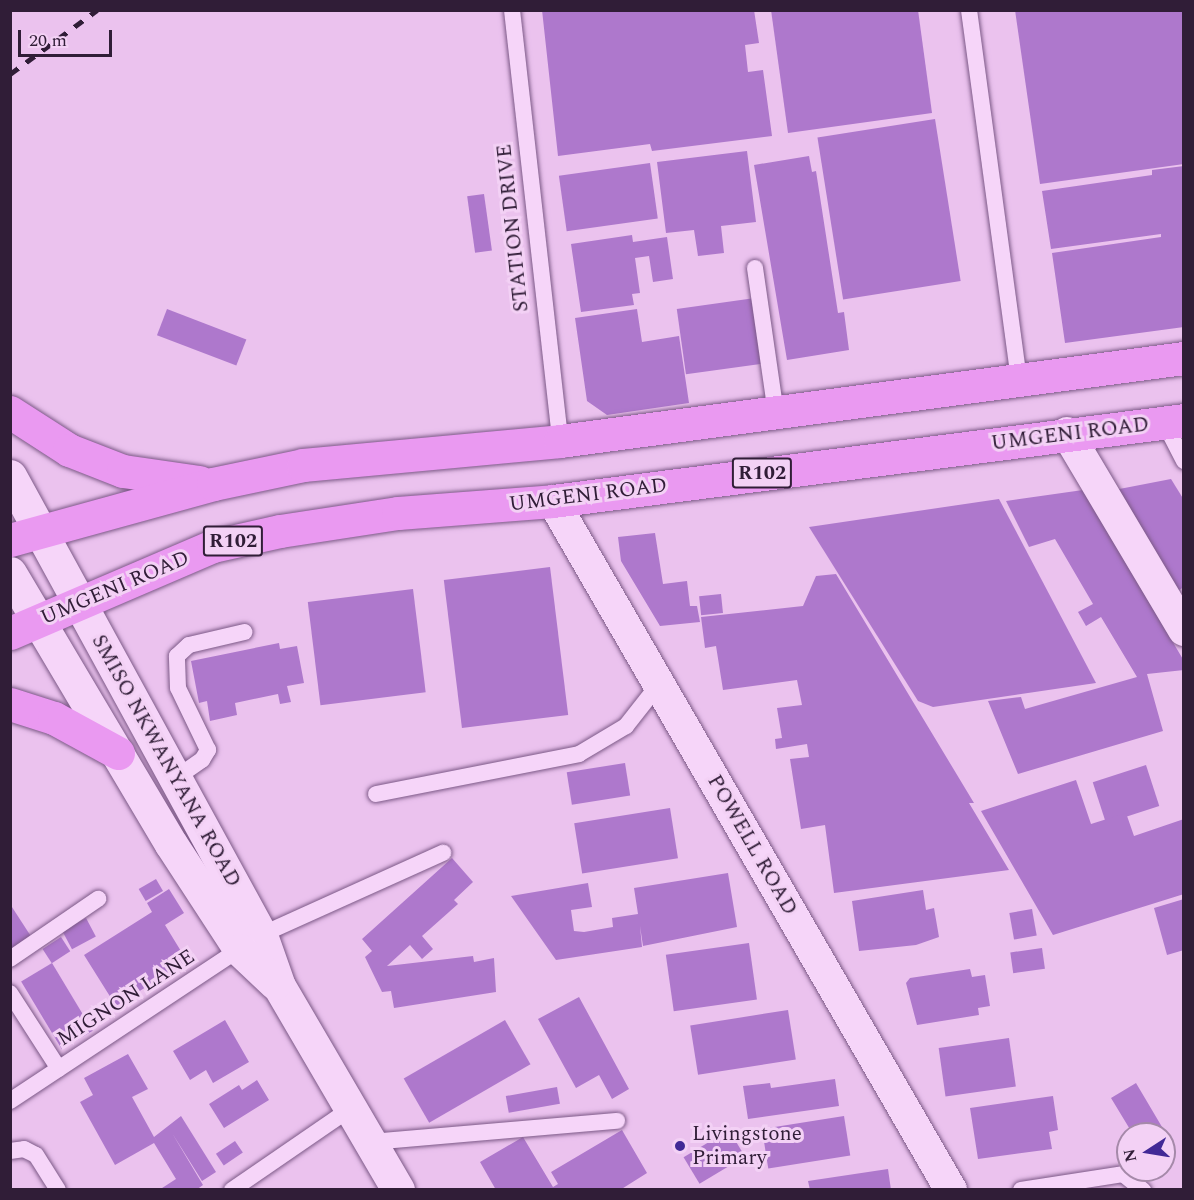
<!DOCTYPE html>
<html>
<head>
<meta charset="utf-8">
<style>
  body { margin:0 }
  #map { position:relative; width:1194px; height:1200px; overflow:hidden; background:#ebc2ee; font-family:Spectral,serif }
  div>[style] { position:absolute }
  [style*='--x'] { left:calc(var(--x)*1px); top:calc(var(--y)*1px); width:calc(var(--w)*1px); rotate:calc(var(--a)*1deg) }
  .building>* { inset:0; background:#ae78cc; transform-origin:0 0 }
  .roads { filter:drop-shadow(0 0 2px #7c5987) drop-shadow(0 0 2px #7c5987) }
  .lane>* { height:16px; margin:-8px; padding:0 8px; transform-origin:8px; border-radius:8px; background:#f6d5f9 }
  .street>* { height:32px; margin:-16px; padding:0 16px; transform-origin:16px; border-radius:16px; background:#f6d5f9 }
  .secondary>* { height:33px; margin:-16.5px; padding:0 16.5px; transform-origin:16.5px; border-radius:16.5px; background:#f6d5f9 }
  .primary>* { height:33px; margin:-16.5px; padding:0 16.5px; transform-origin:16.5px; border-radius:16.5px; background:#ea99f1 }
  .rail>* { height:4.5px; margin-top:-2.25px; transform-origin:0; background:repeating-linear-gradient(90deg,#301d37 0 10px,transparent 0 20px) }
  .dots>* { width:16px; height:16px; translate:-50% -50%; box-sizing:border-box; border:3px solid #f3d1f5; border-radius:50% }
  span { translate:-50% -50%; white-space:nowrap; text-align:center; line-height:1.15; -webkit-text-stroke:6px #f3d1f5; paint-order:stroke }
  .shield-label span { padding:2px 4px; background:#f3d1f5; border:2px solid; border-radius:4px; -webkit-text-stroke-width:0 }
  .shield-label { font-size:20px; color:#301d37; font-weight:700 }
  .street-label { font-size:21px; color:#301d37 }
  .poi-label { font-size:21px; color:#301d37 }
  .left { translate:0 -50%; text-align:left }
  .frame { position:absolute; inset:0; border:12px solid #301d37; pointer-events:none }
  .north { position:absolute; left:1116px; top:1122px; width:60px; height:60px; box-sizing:border-box; background:#f3d1f5; border:2px solid #a589a9; border-radius:50%; rotate:258deg; font-size:16px; font-weight:700; line-height:24px; text-align:center; color:#301d37 }
  .north::after { content:''; display:block; margin:auto; width:21px; height:27px; background:#412996; clip-path:polygon(50% 0,100% 100%,50% 72%,0 100%) }
  .scale { position:absolute; left:18px; top:30px; width:94px; height:27px; box-sizing:border-box; border:3px solid #301d37; border-top:0; padding-left:8px; font-size:18px; line-height:21px; white-space:nowrap; color:#301d37; -webkit-text-stroke:4px #f3d1f5; paint-order:stroke }
</style>
</head>
<body>
<div id="map">
  <div class="building">
    <i style="clip-path:polygon(542px 10px,754px 10px,759px 43px,745px 45px,748px 72px,763px 70px,772px 136px,652px 151px,650px 144px,558px 156px)"></i>
    <i style="clip-path:polygon(771px 10px,918px 10px,932px 113px,788px 133px)"></i>
    <i style="clip-path:polygon(1015px 10px,1184px 10px,1184px 164px,1040px 184px)"></i>
    <i style="left:935px;top:119px;width:164px;height:119px;rotate:81deg"></i>
    <i style="clip-path:polygon(747px 151px,756px 222px,721px 226px,724px 253px,698px 256px,694px 230px,666px 233px,657px 162px)"></i>
    <i style="clip-path:polygon(809px 156px,812px 172px,816px 171px,838px 313px,844px 312px,849px 350px,787px 360px,754px 165px)"></i>
    <i style="left:650px;top:163px;width:56px;height:92px;rotate:82deg"></i>
    <i style="clip-path:polygon(1184px 166px,1184px 327px,1065px 343px,1052px 253px,1161px 237px,1161px 234px,1051px 249px,1042px 191px,1152px 175px,1152px 170px)"></i>
    <i style="left:484px;top:194px;width:57px;height:17px;rotate:82deg"></i>
    <i style="clip-path:polygon(632px 235px,633px 242px,667px 237px,673px 279px,653px 282px,649px 256px,635px 258px,640px 293px,632px 294px,634px 305px,581px 312px,571px 244px)"></i>
    <i style="left:755px;top:298px;width:66px;height:79px;rotate:82deg"></i>
    <i style="left:167px;top:309px;width:85px;height:28px;rotate:21deg"></i>
    <i style="clip-path:polygon(637px 309px,642px 342px,679px 336px,689px 403px,607px 415px,587px 401px,575px 318px)"></i>
    <i style="clip-path:polygon(1171px 479px,1184px 500px,1184px 587px,1171px 595px,1109px 491px)"></i>
    <i style="clip-path:polygon(1083px 490px,1184px 661px,1184px 670px,1147px 674px,1163px 731px,1018px 774px,988px 701px,1021px 697px,1025px 709px,1137px 677px,1101px 617px,1086px 626px,1078px 612px,1093px 604px,1055px 539px,1029px 547px,1006px 501px)"></i>
    <i style="clip-path:polygon(999px 499px,1096px 683px,933px 707px,918px 701px,809px 527px)"></i>
    <i style="clip-path:polygon(655px 533px,663px 584px,687px 581px,690px 606px,697px 606px,700px 622px,660px 626px,621px 561px,618px 537px)"></i>
    <i style="left:550px;top:567px;width:149px;height:107px;rotate:83deg"></i>
    <i style="clip-path:polygon(836px 574px,974px 803px,969px 803px,1009px 870px,834px 893px,825px 825px,801px 829px,790px 759px,809px 757px,807px 744px,776px 749px,775px 739px,782px 738px,777px 708px,802px 705px,797px 680px,723px 690px,716px 646px,705px 648px,701px 617px,803px 606px,816px 576px)"></i>
    <i style="left:413px;top:589px;width:104px;height:106px;rotate:83deg"></i>
    <i style="left:721px;top:594px;width:19px;height:22px;rotate:84deg"></i>
    <i style="clip-path:polygon(279px 643px,280px 649px,297px 646px,304px 683px,287px 686px,291px 702px,280px 704px,278px 694px,235px 703px,237px 715px,210px 721px,207px 701px,199px 703px,191px 661px)"></i>
    <i style="left:625px;top:763px;width:33px;height:59px;rotate:81deg"></i>
    <i style="left:1146px;top:765px;width:43px;height:56px;rotate:72deg"></i>
    <i style="clip-path:polygon(1076px 780px,1091px 824px,1126px 813px,1134px 836px,1184px 819px,1184px 894px,1053px 935px,981px 811px)"></i>
    <i style="left:670px;top:808px;width:51px;height:97px;rotate:81deg"></i>
    <i style="clip-path:polygon(452px 858px,473px 882px,454px 900px,458px 904px,422px 936px,433px 949px,422px 959px,410px 945px,387px 966px,473px 956px,474px 962px,494px 958px,496px 992px,394px 1008px,391px 991px,382px 992px,365px 957px,372px 951px,362px 939px)"></i>
    <i style="clip-path:polygon(728px 873px,737px 927px,643px 946px,640px 926px,642px 947px,556px 960px,511px 896px,588px 883px,592px 907px,571px 910px,574px 931px,584px 932px,613px 927px,612px 918px,638px 914px,634px 888px)"></i>
    <i style="left:156px;top:879px;width:14px;height:20px;rotate:60deg"></i>
    <i style="clip-path:polygon(169px 889px,184px 913px,165px 925px,187px 961px,116px 1006px,84px 955px,152px 912px,147px 903px)"></i>
    <i style="clip-path:polygon(923px 890px,926px 910px,934px 908px,939px 937px,916px 945px,859px 951px,852px 901px)"></i>
    <i style="clip-path:polygon(1184px 899px,1184px 950px,1167px 955px,1154px 908px)"></i>
    <i style="clip-path:polygon(10px 904px,34px 941px,10px 956px)"></i>
    <i style="left:1032px;top:909px;width:27px;height:23px;rotate:80deg"></i>
    <i style="left:86px;top:918px;width:21px;height:27px;rotate:62deg"></i>
    <i style="left:61px;top:937px;width:17px;height:22px;rotate:57deg"></i>
    <i style="left:749px;top:943px;width:57px;height:84px;rotate:82deg"></i>
    <i style="left:1042px;top:948px;width:21px;height:32px;rotate:82deg"></i>
    <i style="left:52px;top:963px;width:79px;height:36px;rotate:59deg"></i>
    <i style="clip-path:polygon(970px 969px,972px 977px,985px 975px,990px 1006px,978px 1008px,979px 1015px,917px 1025px,906px 983px,910px 978px)"></i>
    <i style="clip-path:polygon(579px 997px,629px 1089px,612px 1099px,599px 1075px,576px 1088px,538px 1019px)"></i>
    <i style="left:788px;top:1010px;width:50px;height:99px;rotate:81deg"></i>
    <i style="clip-path:polygon(225px 1020px,249px 1062px,213px 1083px,206px 1070px,190px 1080px,173px 1051px)"></i>
    <i style="left:505px;top:1020px;width:51px;height:117px;rotate:60deg"></i>
    <i style="left:1009px;top:1038px;width:49px;height:71px;rotate:82deg"></i>
    <i style="clip-path:polygon(128px 1054px,148px 1089px,132px 1097px,154px 1137px,181px 1116px,216px 1172px,202px 1181px,172px 1133px,203px 1185px,196px 1190px,159px 1190px,176px 1179px,154px 1143px,115px 1165px,80px 1102px,93px 1095px,84px 1078px)"></i>
    <i style="clip-path:polygon(835px 1079px,839px 1106px,748px 1119px,743px 1086px,770px 1083px,771px 1088px)"></i>
    <i style="clip-path:polygon(257px 1080px,269px 1100px,224px 1128px,209px 1104px,239px 1085px,242px 1090px)"></i>
    <i style="clip-path:polygon(1136px 1083px,1165px 1132px,1162px 1134px,1146px 1134px,1141px 1125px,1131px 1131px,1111px 1098px)"></i>
    <i style="left:557px;top:1087px;width:17px;height:52px;rotate:80deg"></i>
    <i style="clip-path:polygon(1053px 1096px,1058px 1130px,1049px 1132px,1052px 1149px,978px 1159px,970px 1108px)"></i>
    <i style="left:844px;top:1116px;width:40px;height:83px;rotate:81deg"></i>
    <i style="clip-path:polygon(622px 1130px,647px 1173px,620px 1190px,496px 1190px,480px 1162px,523px 1137px,553px 1187px,558px 1184px,551px 1172px)"></i>
    <i style="left:729px;top:1130px;width:31px;height:53px;rotate:59deg"></i>
    <i style="left:235px;top:1141px;width:14px;height:23px;rotate:56deg"></i>
    <i style="clip-path:polygon(888px 1169px,891px 1190px,810px 1190px,808px 1181px)"></i>
  </div>
  <div class="roads">
    <div class="lane">
      <i style="--x:512;--y:10;--w:434;--a:83.6"></i>
      <i style="--x:969;--y:10;--w:375;--a:82.3"></i>
      <i style="--x:755;--y:268;--w:147;--a:81.8"></i>
      <i style="--x:1164;--y:422;--w:44;--a:62.9"></i>
      <i style="--x:176;--y:778;--w:32;--a:-35"></i>
      <i style="--x:202;--y:760;--w:12;--a:-59"></i>
      <i style="--x:208;--y:750;--w:69;--a:-115.8"></i>
      <i style="--x:178;--y:688;--w:32;--a:-92"></i>
      <i style="--x:177;--y:656;--w:16;--a:-43"></i>
      <i style="--x:189;--y:645;--w:57;--a:-13.1"></i>
      <i style="--x:376;--y:794;--w:207;--a:-11.1"></i>
      <i style="--x:579;--y:754;--w:55;--a:-30.8"></i>
      <i style="--x:626;--y:726;--w:53;--a:-51.8"></i>
      <i style="--x:10;--y:959;--w:107;--a:-34.3"></i>
      <i style="--x:10;--y:993;--w:90;--a:57.2"></i>
      <i style="--x:10;--y:1101;--w:301;--a:-33.5"></i>
      <i style="--x:261;--y:935;--w:200;--a:-24.3"></i>
      <i style="--x:370;--y:1142;--w:248;--a:-4.9"></i>
      <i style="--x:10;--y:1151;--w:14;--a:-8"></i>
      <i style="--x:24;--y:1149;--w:13;--a:27"></i>
      <i style="--x:36;--y:1155;--w:41;--a:57.8"></i>
      <i style="--x:232;--y:1190;--w:143;--a:-34.5"></i>
      <i style="--x:1021;--y:1190;--w:103;--a:-8.9"></i>
      <i style="--x:1123;--y:1174;--w:26;--a:39"></i>
    </div>
    <div class="street">
      <i style="--x:1067;--y:433;--w:229;--a:59.3"></i>
      <i style="--x:553;--y:501;--w:796;--a:59.99"></i>
    </div>
    <div class="secondary">
      <i style="--x:10;--y:476;--w:523;--a:61.33"></i>
      <i style="--x:261;--y:935;--w:54;--a:70.6"></i>
      <i style="--x:279;--y:986;--w:236;--a:59.7"></i>
      <i style="--x:10;--y:573;--w:315;--a:59.3"></i>
      <i style="--x:171;--y:844;--w:126;--a:56.9"></i>
      <i style="--x:240;--y:950;--w:48;--a:43.3"></i>
    </div>
    <div class="primary">
      <i style="--x:10;--y:412;--w:70;--a:32.8"></i>
      <i style="--x:69;--y:450;--w:58;--a:21.3"></i>
      <i style="--x:123;--y:471;--w:77;--a:8.2"></i>
      <i style="--x:10;--y:540;--w:211;--a:-15.4"></i>
      <i style="--x:213;--y:484;--w:92;--a:-11.9"></i>
      <i style="--x:303;--y:465;--w:258;--a:-5.3"></i>
      <i style="--x:560;--y:441;--w:629;--a:-7.58"></i>
      <i style="--x:10;--y:633;--w:221;--a:-23.2"></i>
      <i style="--x:213;--y:546;--w:69;--a:-12.6"></i>
      <i style="--x:280;--y:531;--w:119;--a:-8.7"></i>
      <i style="--x:398;--y:513;--w:155;--a:-4.4"></i>
      <i style="--x:553;--y:501;--w:636;--a:-7.31"></i>
      <i style="--x:10;--y:704;--w:46;--a:17.7"></i>
      <i style="--x:54;--y:718;--w:73;--a:28.7"></i>
    </div>
  </div>
  <div class="rail">
    <i style="--x:10;--y:74;--w:108;--a:-36.3"></i>
  </div>
  <div class="dots">
    <i style="left:680px;top:1146px;background:#412996"></i>
  </div>
  <div class="shield-label">
    <span style="left:762px;top:473px">R102</span>
    <span style="left:233px;top:541px">R102</span>
  </div>
  <div class="street-label">
    <span style="left:513px;top:228px;rotate:-96deg">STATION DRIVE</span>
    <span style="left:1070px;top:434px;rotate:-7deg">UMGENI ROAD</span>
    <span style="left:588px;top:495px;rotate:-7deg">UMGENI ROAD</span>
    <span style="left:115px;top:588px;rotate:-23deg">UMGENI ROAD</span>
    <span style="left:166px;top:761px;rotate:61deg">SMISO NKWANYANA ROAD</span>
    <span style="left:752px;top:845px;rotate:60deg">POWELL ROAD</span>
    <span style="left:126px;top:998px;rotate:-33deg">MIGNON LANE</span>
  </div>
  <div class="poi-label">
    <span class="left" style="left:692px;top:1146px">Livingstone<br>Primary</span>
  </div>
  <div class="frame"></div>
  <div class="north">N</div>
  <div class="scale">20 m</div>
</div>
</body>
</html>
